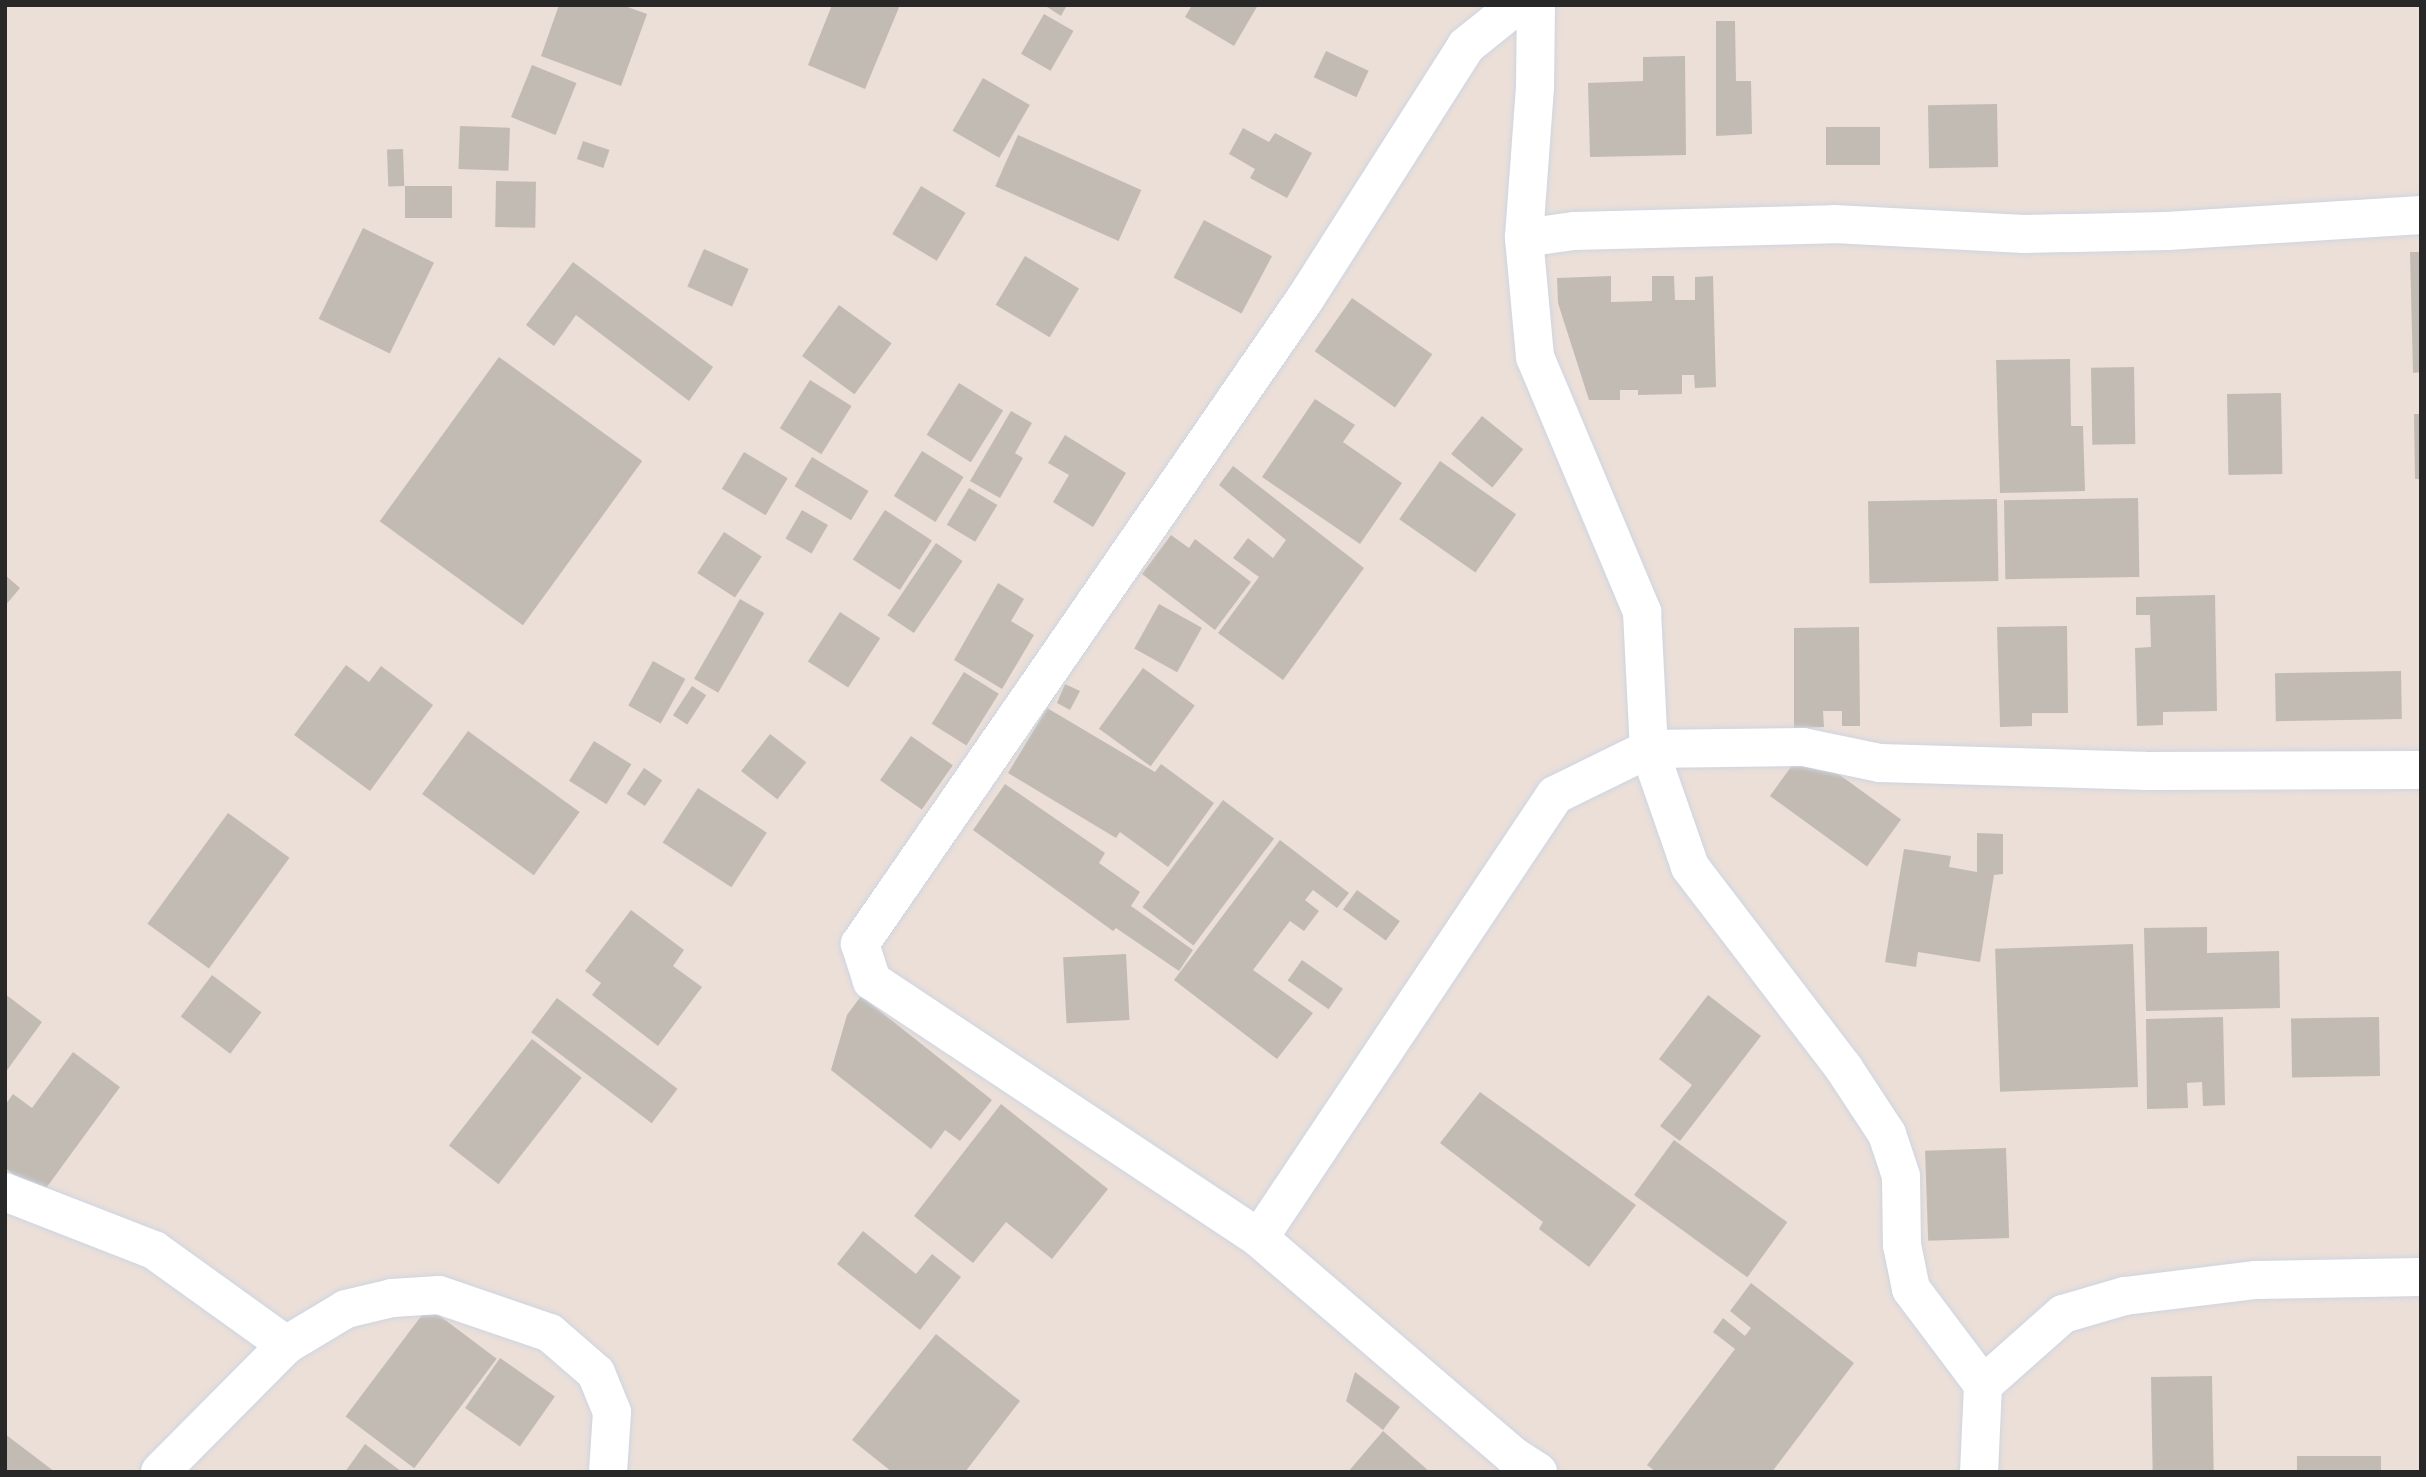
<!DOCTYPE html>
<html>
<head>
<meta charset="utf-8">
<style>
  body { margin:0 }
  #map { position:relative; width:2426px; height:1477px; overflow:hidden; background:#ebdfd8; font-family:"Noto Sans",sans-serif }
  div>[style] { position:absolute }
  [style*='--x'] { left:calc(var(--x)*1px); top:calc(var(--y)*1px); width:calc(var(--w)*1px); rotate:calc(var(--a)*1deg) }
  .building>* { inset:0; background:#c2bbb4; transform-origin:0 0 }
  .roads { filter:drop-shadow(0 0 2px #cdd5e2) drop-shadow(0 0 2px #cdd5e2) }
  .minor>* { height:38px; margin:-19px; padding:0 19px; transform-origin:19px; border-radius:19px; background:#fff }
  span { translate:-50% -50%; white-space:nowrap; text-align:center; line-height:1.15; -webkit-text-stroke:7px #fff; paint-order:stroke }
  .frame { position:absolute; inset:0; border:7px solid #282828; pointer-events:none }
</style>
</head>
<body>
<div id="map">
  <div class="building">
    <i style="clip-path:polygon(559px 5px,622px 5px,647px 14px,621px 86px,541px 56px)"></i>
    <i style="clip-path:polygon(832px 5px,900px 5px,865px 89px,808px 65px)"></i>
    <i style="clip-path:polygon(1044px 5px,1067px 5px,1061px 16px)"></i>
    <i style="clip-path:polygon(1192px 5px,1258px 5px,1234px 46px,1185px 17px)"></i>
    <i style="left:1044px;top:14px;width:34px;height:46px;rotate:30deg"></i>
    <i style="clip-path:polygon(1716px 21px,1735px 21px,1736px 81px,1751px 81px,1752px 134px,1716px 136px)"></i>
    <i style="left:1326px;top:51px;width:47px;height:29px;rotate:25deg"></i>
    <i style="clip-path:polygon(1685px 56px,1686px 155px,1590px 157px,1588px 83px,1643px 81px,1643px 57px)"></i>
    <i style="left:532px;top:65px;width:48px;height:56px;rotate:22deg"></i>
    <i style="left:983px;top:78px;width:54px;height:61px;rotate:30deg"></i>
    <i style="left:1997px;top:104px;width:63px;height:69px;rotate:89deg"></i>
    <i style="left:460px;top:126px;width:50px;height:43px;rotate:2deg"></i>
    <i style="left:1880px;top:127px;width:38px;height:54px;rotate:90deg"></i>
    <i style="clip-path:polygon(1243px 128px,1269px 142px,1275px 133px,1312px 153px,1287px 198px,1250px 178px,1255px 169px,1229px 154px)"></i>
    <i style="left:1018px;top:135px;width:135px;height:56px;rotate:24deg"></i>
    <i style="left:583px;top:141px;width:28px;height:19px;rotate:19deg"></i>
    <i style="left:403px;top:149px;width:37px;height:16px;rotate:88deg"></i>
    <i style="left:496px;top:181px;width:40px;height:46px;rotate:1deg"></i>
    <i style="left:405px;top:186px;width:47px;height:32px"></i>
    <i style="left:921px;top:186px;width:52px;height:56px;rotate:31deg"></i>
    <i style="left:1204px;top:220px;width:77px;height:65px;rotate:28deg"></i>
    <i style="left:363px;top:228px;width:79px;height:101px;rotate:26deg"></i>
    <i style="left:704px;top:249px;width:49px;height:41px;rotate:24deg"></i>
    <i style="clip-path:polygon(2410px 252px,2421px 252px,2421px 372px,2413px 373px)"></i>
    <i style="left:1025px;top:256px;width:63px;height:57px;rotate:31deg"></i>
    <i style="clip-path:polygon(573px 262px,713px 367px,689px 401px,576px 315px,554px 346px,526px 325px)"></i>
    <i style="clip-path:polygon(1611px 276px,1611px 302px,1652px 301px,1652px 276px,1674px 276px,1675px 300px,1695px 300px,1695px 277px,1713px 276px,1716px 387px,1695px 388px,1694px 375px,1682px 375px,1682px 394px,1638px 395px,1638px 390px,1620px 390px,1620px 400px,1589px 400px,1558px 303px,1557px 278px)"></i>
    <i style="left:1352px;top:298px;width:98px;height:65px;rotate:35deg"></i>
    <i style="left:839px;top:305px;width:65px;height:63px;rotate:36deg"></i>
    <i style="left:499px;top:357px;width:177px;height:203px;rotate:36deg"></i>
    <i style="clip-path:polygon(2070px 359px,2071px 426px,2083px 426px,2085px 491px,2000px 493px,1996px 360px)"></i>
    <i style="left:2134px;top:367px;width:77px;height:43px;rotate:89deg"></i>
    <i style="left:810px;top:380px;width:49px;height:57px;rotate:32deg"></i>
    <i style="left:959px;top:383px;width:52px;height:61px;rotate:32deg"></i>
    <i style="left:2281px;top:393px;width:81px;height:54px;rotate:89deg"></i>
    <i style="clip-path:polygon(1315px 399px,1355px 425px,1343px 442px,1402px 483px,1360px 544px,1262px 477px)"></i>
    <i style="clip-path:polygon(1011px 411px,1032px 423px,1015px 453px,1023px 458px,1000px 498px,970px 481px)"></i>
    <i style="clip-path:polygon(2414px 414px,2421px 414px,2421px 479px,2415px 479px)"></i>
    <i style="left:1482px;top:416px;width:53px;height:49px;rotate:39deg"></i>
    <i style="clip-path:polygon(1065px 435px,1126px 473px,1093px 527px,1053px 502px,1069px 475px,1048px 463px)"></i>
    <i style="left:922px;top:451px;width:49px;height:53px;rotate:32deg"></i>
    <i style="left:744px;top:452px;width:51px;height:43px;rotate:31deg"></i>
    <i style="left:812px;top:457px;width:66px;height:34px;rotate:31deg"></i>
    <i style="left:1440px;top:461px;width:93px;height:71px;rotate:35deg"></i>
    <i style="clip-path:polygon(1233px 466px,1364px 568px,1283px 680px,1218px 633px,1259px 577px,1233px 558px,1248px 538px,1273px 558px,1286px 540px,1219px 485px)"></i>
    <i style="left:969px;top:488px;width:33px;height:43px;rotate:31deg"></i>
    <i style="left:2138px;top:498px;width:79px;height:134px;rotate:89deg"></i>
    <i style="left:1997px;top:499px;width:82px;height:129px;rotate:89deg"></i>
    <i style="left:802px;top:510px;width:30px;height:33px;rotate:30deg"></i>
    <i style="left:885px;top:510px;width:56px;height:59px;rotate:33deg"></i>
    <i style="left:724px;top:532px;width:45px;height:49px;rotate:33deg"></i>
    <i style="clip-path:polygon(1171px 535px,1189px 548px,1195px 539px,1251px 582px,1215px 630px,1142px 574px)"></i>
    <i style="left:936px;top:543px;width:32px;height:87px;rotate:34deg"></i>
    <i style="clip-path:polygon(5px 575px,20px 588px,5px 606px)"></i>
    <i style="clip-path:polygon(998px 583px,1024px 599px,1011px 621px,1034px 635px,1002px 689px,954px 660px)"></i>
    <i style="clip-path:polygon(2215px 595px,2217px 711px,2163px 712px,2163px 725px,2137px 726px,2135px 648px,2151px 647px,2150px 615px,2136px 615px,2136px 597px)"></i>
    <i style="left:740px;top:599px;width:28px;height:92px;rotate:30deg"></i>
    <i style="left:1159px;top:604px;width:49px;height:51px;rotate:29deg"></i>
    <i style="left:840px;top:612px;width:48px;height:59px;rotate:33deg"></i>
    <i style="clip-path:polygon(2067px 626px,2068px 713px,2032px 713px,2032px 726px,2000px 727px,1997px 627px)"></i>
    <i style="clip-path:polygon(1859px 627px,1860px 726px,1842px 726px,1842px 711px,1823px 711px,1824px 727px,1794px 728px,1794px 628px)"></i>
    <i style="left:653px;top:661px;width:37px;height:51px;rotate:29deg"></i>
    <i style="clip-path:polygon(346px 665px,369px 682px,381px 666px,433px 705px,370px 791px,294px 735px)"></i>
    <i style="left:1143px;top:668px;width:64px;height:75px;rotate:36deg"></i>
    <i style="left:2401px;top:671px;width:48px;height:126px;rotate:89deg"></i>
    <i style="left:964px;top:672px;width:41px;height:61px;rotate:32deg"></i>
    <i style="clip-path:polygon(1065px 684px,1080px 691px,1070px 710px,1057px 703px)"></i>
    <i style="left:692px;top:686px;width:17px;height:35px;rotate:33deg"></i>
    <i style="clip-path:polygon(1047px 708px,1155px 772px,1161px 764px,1214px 803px,1168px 867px,1120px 832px,1116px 838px,1008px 773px)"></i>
    <i style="left:468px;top:731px;width:138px;height:78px;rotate:36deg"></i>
    <i style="left:770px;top:734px;width:46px;height:47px;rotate:38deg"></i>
    <i style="left:911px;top:736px;width:51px;height:54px;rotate:35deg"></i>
    <i style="left:594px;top:741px;width:44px;height:47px;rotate:32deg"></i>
    <i style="left:1804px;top:749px;width:120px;height:58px;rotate:36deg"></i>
    <i style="left:644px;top:768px;width:22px;height:31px;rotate:34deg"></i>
    <i style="clip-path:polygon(1005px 784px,1105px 853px,1099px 863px,1140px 892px,1131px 906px,1193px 950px,1179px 971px,1116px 928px,1113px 931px,973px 830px)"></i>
    <i style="left:698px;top:788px;width:82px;height:65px;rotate:33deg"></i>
    <i style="left:1223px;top:800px;width:64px;height:134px;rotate:37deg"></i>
    <i style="left:228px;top:813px;width:76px;height:137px;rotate:36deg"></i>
    <i style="clip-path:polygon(1977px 833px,2003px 834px,2003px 874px,1994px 875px,1980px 962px,1918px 952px,1916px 967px,1885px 962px,1904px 849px,1951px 856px,1949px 867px,1977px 872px)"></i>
    <i style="clip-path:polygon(1280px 840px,1349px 893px,1337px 908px,1313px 890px,1305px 900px,1319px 911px,1304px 931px,1290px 921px,1253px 970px,1313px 1013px,1277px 1059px,1174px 980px)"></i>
    <i style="left:1357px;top:890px;width:53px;height:24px;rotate:36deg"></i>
    <i style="clip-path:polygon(631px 910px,684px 950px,673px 966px,702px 987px,658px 1046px,592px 995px,601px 983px,585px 971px)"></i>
    <i style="clip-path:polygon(2207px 927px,2207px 953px,2279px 951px,2280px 1008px,2146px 1011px,2144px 928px)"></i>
    <i style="left:2133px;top:944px;width:143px;height:138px;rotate:88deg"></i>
    <i style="left:1126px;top:954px;width:66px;height:63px;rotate:87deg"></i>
    <i style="left:1302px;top:960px;width:50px;height:25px;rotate:35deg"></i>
    <i style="left:212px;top:975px;width:62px;height:52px;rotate:37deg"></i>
    <i style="clip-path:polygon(5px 994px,42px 1022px,5px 1073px)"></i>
    <i style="clip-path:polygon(1708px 995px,1761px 1036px,1680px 1141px,1660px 1126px,1692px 1085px,1659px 1059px)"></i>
    <i style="clip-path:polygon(861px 996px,992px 1100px,960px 1141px,945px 1130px,931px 1149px,831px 1070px,847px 1015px)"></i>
    <i style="left:557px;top:998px;width:151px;height:43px;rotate:37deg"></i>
    <i style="clip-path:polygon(2223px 1017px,2225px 1105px,2203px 1106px,2202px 1082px,2187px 1083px,2188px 1108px,2147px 1109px,2146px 1019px)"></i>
    <i style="left:2379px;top:1017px;width:59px;height:88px;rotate:89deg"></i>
    <i style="left:532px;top:1039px;width:63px;height:135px;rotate:38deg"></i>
    <i style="clip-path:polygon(73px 1052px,120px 1087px,41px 1195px,5px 1168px,5px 1105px,13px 1094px,32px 1108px)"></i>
    <i style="clip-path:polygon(1480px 1092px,1636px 1205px,1589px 1267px,1539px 1229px,1543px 1222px,1440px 1143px)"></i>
    <i style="clip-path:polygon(1001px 1104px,1108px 1189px,1052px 1259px,1006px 1222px,973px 1263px,914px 1216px)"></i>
    <i style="left:1674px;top:1140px;width:140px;height:68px;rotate:36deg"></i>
    <i style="left:2006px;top:1148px;width:90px;height:81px;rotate:88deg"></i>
    <i style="clip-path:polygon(863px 1231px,916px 1274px,932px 1254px,961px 1277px,920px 1330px,837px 1264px)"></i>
    <i style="clip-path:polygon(1751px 1283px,1854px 1363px,1772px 1472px,1656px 1472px,1647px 1465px,1735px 1349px,1713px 1332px,1723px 1318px,1745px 1336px,1751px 1328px,1730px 1311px)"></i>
    <i style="left:428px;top:1307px;width:86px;height:137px;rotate:37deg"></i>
    <i style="clip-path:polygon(936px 1334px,1020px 1401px,965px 1472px,892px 1472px,852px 1440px)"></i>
    <i style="left:500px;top:1358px;width:67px;height:61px;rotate:35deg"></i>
    <i style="clip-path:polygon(1355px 1372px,1400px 1407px,1383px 1430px,1346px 1401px)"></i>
    <i style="left:2212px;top:1376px;width:96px;height:61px;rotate:89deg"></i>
    <i style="clip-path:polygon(1383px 1431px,1430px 1472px,1348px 1472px)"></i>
    <i style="clip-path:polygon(5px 1434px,55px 1472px,5px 1472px)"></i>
    <i style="clip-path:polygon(365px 1444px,402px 1472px,345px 1472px)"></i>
    <i style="left:2381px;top:1456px;width:16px;height:84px;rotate:90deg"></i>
  </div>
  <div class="roads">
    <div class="minor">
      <i style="--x:1536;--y:5;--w:82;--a:90.7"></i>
      <i style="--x:1535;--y:87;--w:151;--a:94.2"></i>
      <i style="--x:1524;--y:238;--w:50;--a:-8"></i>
      <i style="--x:1574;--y:231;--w:260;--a:-1.5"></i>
      <i style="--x:1834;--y:224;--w:190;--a:3"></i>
      <i style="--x:2024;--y:234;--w:143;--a:-1.2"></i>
      <i style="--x:2167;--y:231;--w:255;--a:-3.6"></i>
      <i style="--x:1524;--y:238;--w:120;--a:84.7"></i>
      <i style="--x:1535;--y:357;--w:277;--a:67.2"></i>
      <i style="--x:1642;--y:612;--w:137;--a:87.1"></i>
      <i style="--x:1649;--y:749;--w:154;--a:-0.7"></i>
      <i style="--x:1803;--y:747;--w:79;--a:11.7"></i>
      <i style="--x:1880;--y:763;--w:265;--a:1.7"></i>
      <i style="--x:2145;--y:771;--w:276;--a:-0.2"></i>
      <i style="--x:5;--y:1192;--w:160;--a:21.3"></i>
      <i style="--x:154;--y:1250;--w:163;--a:35.7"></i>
      <i style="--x:1259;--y:1238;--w:465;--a:-146.4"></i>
      <i style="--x:872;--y:981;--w:39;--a:-108"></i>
      <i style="--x:860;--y:944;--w:784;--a:-55.4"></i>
      <i style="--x:1305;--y:299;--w:300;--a:-57.5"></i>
      <i style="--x:1466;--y:46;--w:65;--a:-38.8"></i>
      <i style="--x:1983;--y:1385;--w:107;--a:-41.6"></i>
      <i style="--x:2063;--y:1314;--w:65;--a:-16.2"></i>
      <i style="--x:2125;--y:1296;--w:132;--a:-7"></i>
      <i style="--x:2256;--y:1280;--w:165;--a:-1"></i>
      <i style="--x:160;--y:1472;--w:179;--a:-45.2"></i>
      <i style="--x:286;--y:1345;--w:70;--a:-31"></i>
      <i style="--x:346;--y:1309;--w:47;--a:-13.4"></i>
      <i style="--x:392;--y:1298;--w:47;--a:-3.7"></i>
      <i style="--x:439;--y:1295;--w:117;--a:18.9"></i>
      <i style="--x:550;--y:1333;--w:61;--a:41"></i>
      <i style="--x:596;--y:1373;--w:42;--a:67.7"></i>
      <i style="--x:612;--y:1412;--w:60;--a:93.8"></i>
      <i style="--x:1538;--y:1472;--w:31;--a:-147"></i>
      <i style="--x:1512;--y:1455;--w:333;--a:-139.4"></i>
      <i style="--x:1259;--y:1238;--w:533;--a:-56.25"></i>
      <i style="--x:1555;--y:795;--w:105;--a:-26.1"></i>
      <i style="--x:1649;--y:749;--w:125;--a:70.8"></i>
      <i style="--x:1690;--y:867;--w:252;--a:52.6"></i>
      <i style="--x:1843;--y:1067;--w:80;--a:56.7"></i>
      <i style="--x:1887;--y:1134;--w:44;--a:71.6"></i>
      <i style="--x:1901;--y:1176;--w:69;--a:89.2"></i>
      <i style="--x:1902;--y:1245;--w:45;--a:78.4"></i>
      <i style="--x:1911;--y:1289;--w:120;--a:53.1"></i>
      <i style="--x:1983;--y:1385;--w:87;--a:92.6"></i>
    </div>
  </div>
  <div class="frame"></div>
</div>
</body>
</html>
